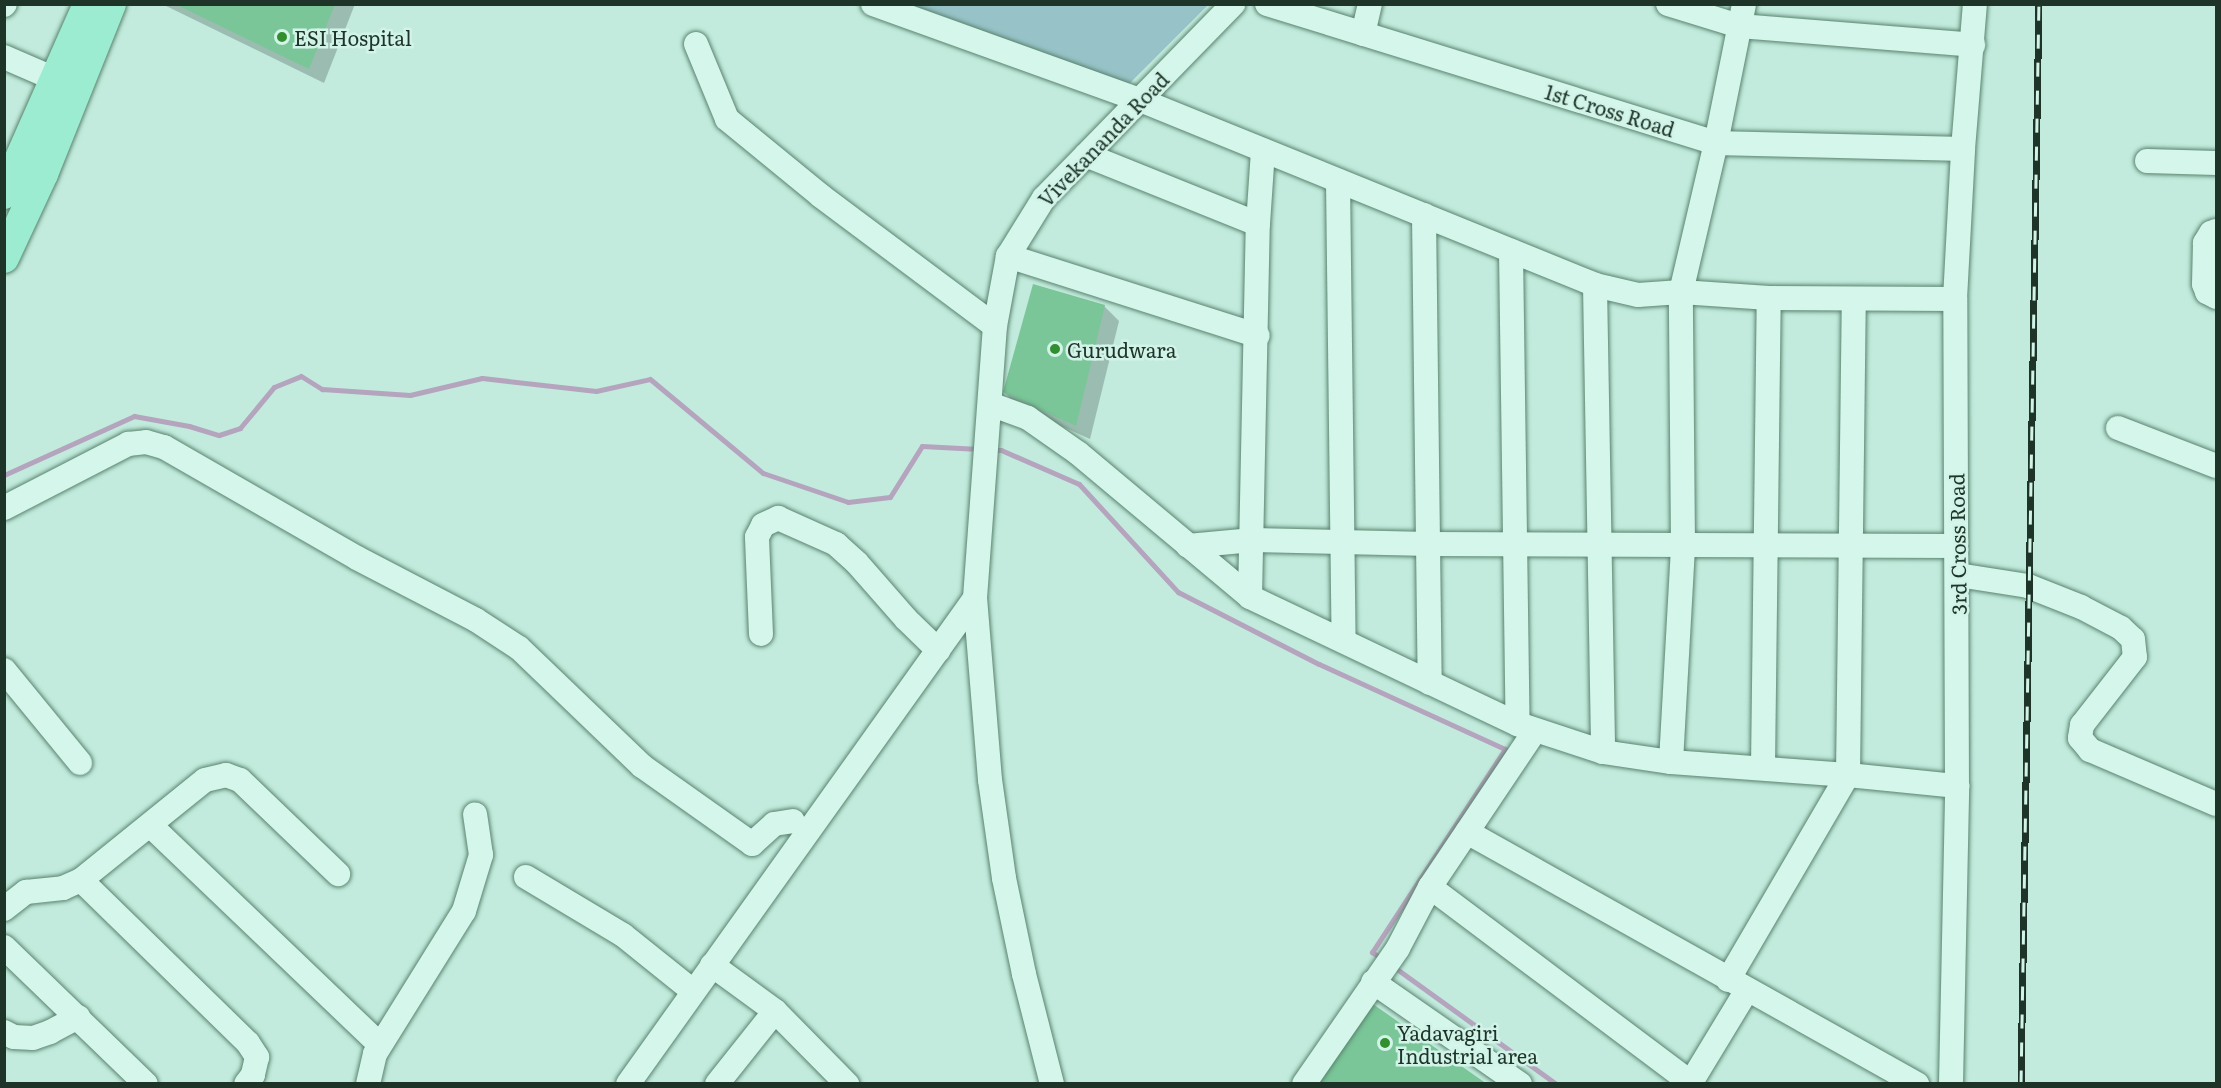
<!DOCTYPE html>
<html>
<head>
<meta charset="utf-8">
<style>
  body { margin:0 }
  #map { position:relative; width:2221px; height:1088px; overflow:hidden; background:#c2ebdd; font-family:Literata,serif }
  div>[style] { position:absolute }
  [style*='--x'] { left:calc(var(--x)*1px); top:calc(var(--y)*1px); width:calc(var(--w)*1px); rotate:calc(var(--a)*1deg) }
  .green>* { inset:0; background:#97c3c8 }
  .shadow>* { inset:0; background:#0003 }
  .stream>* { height:5px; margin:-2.5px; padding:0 2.5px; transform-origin:2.5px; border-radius:2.5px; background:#b5a4bd }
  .building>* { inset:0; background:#7ac698 }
  .roads { filter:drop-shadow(0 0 2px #5a836f) drop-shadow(0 0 2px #5a836f) }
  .minor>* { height:24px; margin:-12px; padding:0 12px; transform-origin:12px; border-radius:12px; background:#d4f6eb }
  .major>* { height:30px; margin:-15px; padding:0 15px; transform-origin:15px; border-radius:15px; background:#9becd1 }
  .rail>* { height:7px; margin-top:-3.5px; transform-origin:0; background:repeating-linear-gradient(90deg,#d1f3e8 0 14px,#1e3428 0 28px); box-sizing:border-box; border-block:2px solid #1e3428 }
  .dots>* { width:16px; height:16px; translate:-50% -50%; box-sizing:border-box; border:3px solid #d1f3e8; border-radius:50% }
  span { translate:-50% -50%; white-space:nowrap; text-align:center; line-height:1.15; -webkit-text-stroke:5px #d1f3e8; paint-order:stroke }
  .poi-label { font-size:20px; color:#1e3428 }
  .left { translate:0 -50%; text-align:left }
  .street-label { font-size:20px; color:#1e3428 }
  .frame { position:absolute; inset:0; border:6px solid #1e3428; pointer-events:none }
</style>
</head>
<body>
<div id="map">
  <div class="green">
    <i style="clip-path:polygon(912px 5px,1208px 5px,1129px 84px)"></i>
  </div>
  <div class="shadow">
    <i style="clip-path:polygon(162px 4px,355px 4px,324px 83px)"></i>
    <i style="clip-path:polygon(1104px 306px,1119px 321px,1090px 439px,1019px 407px,1004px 392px)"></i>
  </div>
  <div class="stream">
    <i style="--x:991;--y:450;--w:10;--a:0"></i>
    <i style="--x:1001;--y:450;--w:85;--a:23.6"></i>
    <i style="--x:1079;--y:484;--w:147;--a:47.5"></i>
    <i style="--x:1178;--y:592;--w:158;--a:27.1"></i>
    <i style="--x:1319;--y:664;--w:205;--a:24.6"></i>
    <i style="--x:1505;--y:749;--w:243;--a:123.2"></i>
    <i style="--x:1372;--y:952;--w:14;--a:34"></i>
    <i style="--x:4;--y:475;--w:143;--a:-24.4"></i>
    <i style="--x:134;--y:416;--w:56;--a:10.3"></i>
    <i style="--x:189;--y:426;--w:31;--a:17"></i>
    <i style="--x:219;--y:435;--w:22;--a:-18"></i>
    <i style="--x:240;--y:428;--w:53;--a:-50.3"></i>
    <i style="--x:274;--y:387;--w:29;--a:-22"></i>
    <i style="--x:301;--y:376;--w:25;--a:32"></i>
    <i style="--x:322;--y:389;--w:88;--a:3.9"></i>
    <i style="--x:410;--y:395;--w:74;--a:-13.3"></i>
    <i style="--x:482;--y:378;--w:115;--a:6.5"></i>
    <i style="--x:596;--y:391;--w:55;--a:-12.5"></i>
    <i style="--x:650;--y:379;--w:147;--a:39.8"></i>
    <i style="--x:763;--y:473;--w:90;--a:18.8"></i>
    <i style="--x:848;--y:502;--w:42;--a:-6.8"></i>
    <i style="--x:890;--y:497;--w:60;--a:-57.9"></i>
    <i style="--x:922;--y:446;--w:57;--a:3"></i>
    <i style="--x:1394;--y:967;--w:200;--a:35.8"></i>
  </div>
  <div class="building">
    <i style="clip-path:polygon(175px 4px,335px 4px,309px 69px)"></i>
    <i style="clip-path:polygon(1033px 284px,1105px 305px,1076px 426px,1003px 392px)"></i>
    <i style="clip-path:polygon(1370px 1002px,1487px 1084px,1313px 1084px)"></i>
  </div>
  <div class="roads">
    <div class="minor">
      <i style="--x:873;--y:4;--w:284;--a:19.8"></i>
      <i style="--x:1140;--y:100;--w:491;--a:22.1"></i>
      <i style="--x:1595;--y:285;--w:44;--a:13.1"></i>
      <i style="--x:1638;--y:295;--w:43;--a:-4"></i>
      <i style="--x:1681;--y:292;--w:88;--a:3.9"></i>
      <i style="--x:1769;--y:298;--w:186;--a:0.3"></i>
      <i style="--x:1267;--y:4;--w:470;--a:17.2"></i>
      <i style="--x:1716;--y:143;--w:247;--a:1.4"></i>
      <i style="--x:1668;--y:4;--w:74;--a:17.2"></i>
      <i style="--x:1739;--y:26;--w:235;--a:4.6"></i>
      <i style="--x:4;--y:5;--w:1;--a:-45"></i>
      <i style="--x:1363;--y:34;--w:31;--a:-77"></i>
      <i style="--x:696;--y:44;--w:81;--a:67.5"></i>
      <i style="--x:727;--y:119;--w:122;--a:39.3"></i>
      <i style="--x:821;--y:196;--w:217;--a:36.8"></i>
      <i style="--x:4;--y:57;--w:73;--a:23.4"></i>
      <i style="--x:1086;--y:155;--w:185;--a:21.9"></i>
      <i style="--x:2147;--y:161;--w:69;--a:1.7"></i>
      <i style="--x:1338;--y:181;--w:460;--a:89.3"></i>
      <i style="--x:1424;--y:215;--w:468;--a:89.3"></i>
      <i style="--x:2216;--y:231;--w:5;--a:158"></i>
      <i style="--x:2211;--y:233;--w:12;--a:121"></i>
      <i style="--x:2205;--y:243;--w:41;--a:91.4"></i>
      <i style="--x:2204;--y:284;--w:9;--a:69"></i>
      <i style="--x:2207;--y:292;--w:10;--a:29"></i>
      <i style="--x:1511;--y:251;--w:473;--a:89.2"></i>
      <i style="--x:1008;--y:256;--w:262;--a:17.7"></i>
      <i style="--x:1595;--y:285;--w:467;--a:89"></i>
      <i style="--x:990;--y:404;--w:40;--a:20.2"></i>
      <i style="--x:1028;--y:418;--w:61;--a:35"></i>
      <i style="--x:1078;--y:453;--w:224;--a:39.9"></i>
      <i style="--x:1250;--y:597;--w:297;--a:25.4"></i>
      <i style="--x:1518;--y:724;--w:89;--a:18.2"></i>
      <i style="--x:1603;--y:752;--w:69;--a:8.4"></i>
      <i style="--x:1671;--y:762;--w:177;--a:4.2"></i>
      <i style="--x:1848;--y:775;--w:110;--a:5.8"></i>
      <i style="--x:2118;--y:428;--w:105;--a:21.2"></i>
      <i style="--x:4;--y:508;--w:140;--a:-27.3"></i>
      <i style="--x:128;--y:444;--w:18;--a:-6"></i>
      <i style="--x:146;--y:442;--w:19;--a:16"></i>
      <i style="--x:164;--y:447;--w:223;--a:29.9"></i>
      <i style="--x:357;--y:558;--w:134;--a:27.5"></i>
      <i style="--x:476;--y:620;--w:51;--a:33.1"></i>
      <i style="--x:519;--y:648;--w:170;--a:43.8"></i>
      <i style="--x:642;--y:766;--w:135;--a:35.3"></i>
      <i style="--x:752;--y:844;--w:30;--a:-42"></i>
      <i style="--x:774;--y:824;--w:19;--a:-9"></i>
      <i style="--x:1188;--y:546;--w:65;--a:-5.3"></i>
      <i style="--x:1253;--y:540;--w:176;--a:1.3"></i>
      <i style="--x:1429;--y:544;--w:527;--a:0.22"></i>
      <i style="--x:1958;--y:575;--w:71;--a:8.9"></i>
      <i style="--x:2028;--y:586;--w:57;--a:21.6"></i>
      <i style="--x:2081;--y:607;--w:45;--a:27.7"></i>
      <i style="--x:2121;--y:628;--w:16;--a:43"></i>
      <i style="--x:2133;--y:639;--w:18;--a:84"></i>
      <i style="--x:2135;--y:657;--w:86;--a:127.9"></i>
      <i style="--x:2082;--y:725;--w:13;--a:99"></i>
      <i style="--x:2080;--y:738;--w:16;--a:50"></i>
      <i style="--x:2090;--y:750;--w:137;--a:23.2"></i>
      <i style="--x:1250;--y:597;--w:373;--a:-88.8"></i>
      <i style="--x:1258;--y:224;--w:74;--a:-86.1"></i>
      <i style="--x:761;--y:634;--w:97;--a:-92.4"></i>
      <i style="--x:757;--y:537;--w:13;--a:-63"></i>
      <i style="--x:763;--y:525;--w:17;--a:-25"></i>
      <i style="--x:778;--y:518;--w:64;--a:24.1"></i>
      <i style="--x:836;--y:544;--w:28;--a:42"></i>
      <i style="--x:857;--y:563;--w:74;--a:48.8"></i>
      <i style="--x:906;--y:619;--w:45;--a:44.1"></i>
      <i style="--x:4;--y:670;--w:120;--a:50.7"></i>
      <i style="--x:1671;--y:762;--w:217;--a:-86.8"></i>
      <i style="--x:1683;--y:545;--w:253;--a:-90.5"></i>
      <i style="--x:1681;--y:292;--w:153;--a:-76.8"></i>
      <i style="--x:1716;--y:143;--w:142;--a:-78.6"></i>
      <i style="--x:1763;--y:768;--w:470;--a:-89.3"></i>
      <i style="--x:150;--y:825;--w:318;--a:43.7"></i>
      <i style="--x:1467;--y:832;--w:516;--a:29.25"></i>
      <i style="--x:526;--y:877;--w:113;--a:30.9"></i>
      <i style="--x:623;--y:935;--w:90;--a:38.7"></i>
      <i style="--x:81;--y:880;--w:233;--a:44.3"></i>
      <i style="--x:248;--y:1043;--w:17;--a:57"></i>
      <i style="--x:257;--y:1057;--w:18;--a:103"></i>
      <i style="--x:253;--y:1075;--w:11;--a:128"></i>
      <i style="--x:1430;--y:887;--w:328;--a:36.9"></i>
      <i style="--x:4;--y:909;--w:28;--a:-38"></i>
      <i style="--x:26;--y:892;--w:37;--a:-6"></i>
      <i style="--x:63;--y:888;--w:20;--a:-24"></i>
      <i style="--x:81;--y:880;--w:159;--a:-38.9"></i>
      <i style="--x:205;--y:780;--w:22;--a:-13"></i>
      <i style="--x:226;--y:775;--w:15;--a:20"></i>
      <i style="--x:240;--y:780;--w:136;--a:43.8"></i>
      <i style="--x:4;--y:947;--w:197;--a:44"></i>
      <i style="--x:712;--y:965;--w:78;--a:36.1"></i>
      <i style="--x:775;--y:1011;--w:103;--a:45.4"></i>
      <i style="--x:1728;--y:980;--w:238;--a:-59.7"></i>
      <i style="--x:1848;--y:775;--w:476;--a:-89.3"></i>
      <i style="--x:1373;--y:982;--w:179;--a:34.8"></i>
      <i style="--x:4;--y:1032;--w:11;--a:27"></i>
      <i style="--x:14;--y:1037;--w:19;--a:3"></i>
      <i style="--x:33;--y:1038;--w:18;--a:-19"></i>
      <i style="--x:50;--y:1032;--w:32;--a:-28"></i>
      <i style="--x:368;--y:1084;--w:31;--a:-77"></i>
      <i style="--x:375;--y:1054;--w:168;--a:-58.1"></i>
      <i style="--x:464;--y:911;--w:59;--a:-73.1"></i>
      <i style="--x:481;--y:855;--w:41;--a:-98.3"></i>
      <i style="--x:628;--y:1084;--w:597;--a:-54.47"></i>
      <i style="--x:717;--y:1084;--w:93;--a:-51.5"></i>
      <i style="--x:1052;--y:1084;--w:114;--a:-104.3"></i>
      <i style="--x:1024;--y:974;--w:98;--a:-101.8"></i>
      <i style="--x:1004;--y:878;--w:99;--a:-98.1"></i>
      <i style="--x:990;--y:780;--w:183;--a:-94.7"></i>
      <i style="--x:975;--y:598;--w:273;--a:-85.8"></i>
      <i style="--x:995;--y:326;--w:71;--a:-79.5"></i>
      <i style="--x:1008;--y:256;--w:68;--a:-58.2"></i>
      <i style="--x:1044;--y:198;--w:271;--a:-45.7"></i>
      <i style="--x:1304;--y:1084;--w:165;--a:-55.3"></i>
      <i style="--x:1398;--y:948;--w:69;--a:-62.3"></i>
      <i style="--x:1430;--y:887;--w:188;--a:-56.1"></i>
      <i style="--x:1690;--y:1084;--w:110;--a:-58.8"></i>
      <i style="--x:1951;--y:1084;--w:298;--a:-88.8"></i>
      <i style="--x:1957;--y:786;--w:487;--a:-90.2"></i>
      <i style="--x:1955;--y:299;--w:150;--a:-86.9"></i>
      <i style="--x:1963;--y:149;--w:145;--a:-85.3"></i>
    </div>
    <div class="major">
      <i style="--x:4;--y:194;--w:208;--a:-66.1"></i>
      <i style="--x:4;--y:258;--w:93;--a:-65.1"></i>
      <i style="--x:43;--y:174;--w:183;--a:-68.2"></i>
    </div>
  </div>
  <div class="rail">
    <i style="--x:2021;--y:1084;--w:1080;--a:-89.05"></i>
  </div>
  <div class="dots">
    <i style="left:282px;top:37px;background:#328e2e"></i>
    <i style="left:1055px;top:349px;background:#328e2e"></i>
    <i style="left:1385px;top:1043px;background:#328e2e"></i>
  </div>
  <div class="poi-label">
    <span class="left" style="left:294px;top:37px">ESI Hospital</span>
    <span class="left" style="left:1067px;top:349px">Gurudwara</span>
    <span class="left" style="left:1397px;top:1044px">Yadavagiri<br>Industrial area</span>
  </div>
  <div class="street-label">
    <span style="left:1610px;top:110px;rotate:17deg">1st Cross Road</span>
    <span style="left:1103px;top:139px;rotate:-46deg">Vivekananda Road</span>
    <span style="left:1957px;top:544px;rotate:-91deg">3rd Cross Road</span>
  </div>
  <div class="frame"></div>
</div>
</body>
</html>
